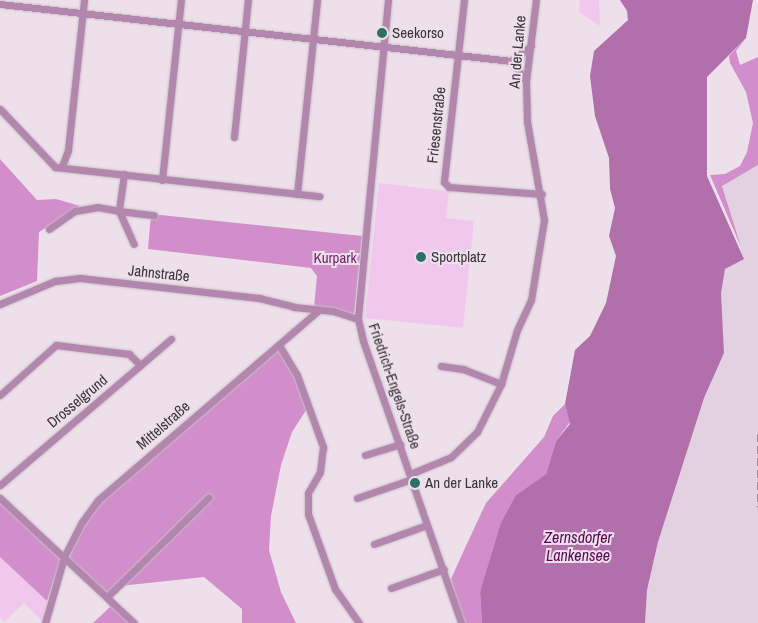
<!DOCTYPE html>
<html>
<head>
<meta charset="utf-8">
<style>
  body { margin:0 }
  #map { position:relative; width:758px; height:623px; overflow:hidden; background:#ede0eb; font-family:"Archivo Narrow",sans-serif }
  div>[style] { position:absolute }
  [style*='--x'] { left:calc(var(--x)*1px); top:calc(var(--y)*1px); width:calc(var(--w)*1px); rotate:calc(var(--a)*1deg) }
  .built>* { inset:0; background:#e3d0e0 }
  .green>* { inset:0; background:#f2c7ed }
  .forest>* { inset:0; background:#d18eca }
  .water>* { inset:0; background:#b170ab }
  .roads { filter:drop-shadow(0 0 1px #c9bec7) drop-shadow(0 0 1px #c9bec7) }
  .minor>* { height:7px; margin:-3.5px; padding:0 3.5px; transform-origin:3.5px; border-radius:3.5px; background:#b386ae }
  .rail>* { height:1px; margin-top:-0.5px; transform-origin:0; background:repeating-linear-gradient(90deg,#4f494f 0 8px,transparent 0 12px) }
  .dots>* { width:14px; height:14px; translate:-50% -50%; box-sizing:border-box; border:2px solid #ede0eb; border-radius:50% }
  span { translate:-50% -50%; white-space:nowrap; text-align:center; line-height:1.15; -webkit-text-stroke:4px #ede0eb; paint-order:stroke }
  .poi-label { font-size:15px; color:#393439 }
  .left { translate:0 -50%; text-align:left }
  .street-label { font-size:15px; color:#393439 }
  .park-label { font-size:15px; color:#70226c }
  .water-label { font-size:16px; color:#5a0657; font-style:italic }
</style>
</head>
<body>
<div id="map">
  <div class="built">
    <i style="clip-path:polygon(758px 165px,758px 623px,645px 623px,647px 590px,658px 542px,704px 398px,724px 353px,721px 293px,725px 268px,744px 259px,722px 185px)"></i>
  </div>
  <div class="green">
    <i style="clip-path:polygon(580px 0,599px 0,600px 26px,579px 12px)"></i>
    <i style="clip-path:polygon(379px 183px,449px 191px,446px 218px,474px 221px,463px 328px,365px 318px)"></i>
    <i style="clip-path:polygon(0 557px,47px 601px,42px 621px,24px 603px,4px 622px,0 617px)"></i>
  </div>
  <div class="forest">
    <i style="clip-path:polygon(746px 38px,736px 51px,740px 65px,758px 57px,758px 165px,722px 186px,741px 247px,710px 175px,725px 174px,740px 166px,747px 152px,753px 123px,746px 92px,730px 63px,729px 56px)"></i>
    <i style="clip-path:polygon(0 159px,37px 200px,56px 199px,80px 206px,39px 232px,37px 281px,0 296px)"></i>
    <i style="clip-path:polygon(151px 214px,362px 236px,354px 315px,314px 308px,317px 276px,311px 268px,148px 249px)"></i>
    <i style="clip-path:polygon(278px 348px,296px 376px,308px 407px,292px 432px,281px 465px,271px 516px,269px 550px,281px 592px,296px 623px,242px 623px,242px 609px,204px 577px,120px 586px,110px 596px,136px 623px,93px 623px,110px 607px,69px 558px,84px 523px,100px 502px)"></i>
    <i style="clip-path:polygon(565px 404px,570px 422px,556px 441px,546px 474px,516px 495px,480px 592px,482px 623px,463px 623px,451px 579px,465px 548px,486px 503px,544px 437px,553px 416px)"></i>
    <i style="clip-path:polygon(0 500px,61px 559px,47px 601px,0 557px)"></i>
  </div>
  <div class="water">
    <i style="clip-path:polygon(620px 0,753px 0,746px 38px,707px 77px,707px 176px,744px 259px,725px 269px,721px 293px,724px 353px,704px 398px,658px 542px,647px 590px,645px 623px,482px 623px,480px 592px,501px 523px,516px 495px,546px 474px,556px 441px,570px 424px,565px 404px,575px 350px,590px 336px,606px 303px,616px 256px,609px 236px,615px 208px,610px 189px,609px 158px,595px 116px,590px 76px,594px 51px,628px 20px,627px 11px)"></i>
  </div>
  <div class="roads">
    <div class="minor">
      <i style="--x:388;--y:0;--w:320;--a:95.4"></i>
      <i style="--x:358;--y:319;--w:23;--a:77"></i>
      <i style="--x:363;--y:341;--w:299;--a:70.8"></i>
      <i style="--x:464;--y:0;--w:183;--a:96.3"></i>
      <i style="--x:444;--y:182;--w:7;--a:45"></i>
      <i style="--x:449;--y:187;--w:93;--a:4.3"></i>
      <i style="--x:0;--y:4;--w:514;--a:6.36"></i>
      <i style="--x:511;--y:61;--w:25;--a:53"></i>
      <i style="--x:511;--y:61;--w:25;--a:-37"></i>
      <i style="--x:0;--y:109;--w:80;--a:46.5"></i>
      <i style="--x:55;--y:167;--w:266;--a:6.3"></i>
      <i style="--x:234;--y:137;--w:138;--a:-84.2"></i>
      <i style="--x:62;--y:166;--w:17;--a:-69"></i>
      <i style="--x:68;--y:150;--w:151;--a:-83.9"></i>
      <i style="--x:124;--y:174;--w:37;--a:98"></i>
      <i style="--x:119;--y:211;--w:35;--a:7"></i>
      <i style="--x:162;--y:180;--w:181;--a:-84"></i>
      <i style="--x:297;--y:194;--w:195;--a:-84.1"></i>
      <i style="--x:49;--y:229;--w:32;--a:-35"></i>
      <i style="--x:75;--y:211;--w:22;--a:-10"></i>
      <i style="--x:97;--y:207;--w:22;--a:10"></i>
      <i style="--x:119;--y:211;--w:36;--a:66"></i>
      <i style="--x:0;--y:304;--w:60;--a:-22.7"></i>
      <i style="--x:55;--y:281;--w:25;--a:-7"></i>
      <i style="--x:80;--y:278;--w:180;--a:6.4"></i>
      <i style="--x:259;--y:298;--w:36;--a:14"></i>
      <i style="--x:294;--y:307;--w:39;--a:6"></i>
      <i style="--x:333;--y:311;--w:26;--a:18"></i>
      <i style="--x:279;--y:345;--w:35;--a:59"></i>
      <i style="--x:297;--y:375;--w:77;--a:70.1"></i>
      <i style="--x:323;--y:447;--w:25;--a:97"></i>
      <i style="--x:320;--y:472;--w:24;--a:120"></i>
      <i style="--x:308;--y:493;--w:21;--a:90"></i>
      <i style="--x:308;--y:514;--w:80;--a:70.2"></i>
      <i style="--x:335;--y:589;--w:42;--a:54.8"></i>
      <i style="--x:441;--y:366;--w:22;--a:8"></i>
      <i style="--x:463;--y:369;--w:41;--a:21.5"></i>
      <i style="--x:0;--y:395;--w:75;--a:-41.8"></i>
      <i style="--x:56;--y:345;--w:74;--a:7"></i>
      <i style="--x:129;--y:354;--w:16;--a:45"></i>
      <i style="--x:365;--y:455;--w:37;--a:-17"></i>
      <i style="--x:410;--y:474;--w:44;--a:-22.5"></i>
      <i style="--x:451;--y:457;--w:36;--a:-44"></i>
      <i style="--x:477;--y:432;--w:54;--a:-63.4"></i>
      <i style="--x:501;--y:384;--w:56;--a:-73.5"></i>
      <i style="--x:517;--y:330;--w:33;--a:-65"></i>
      <i style="--x:531;--y:300;--w:81;--a:-80.8"></i>
      <i style="--x:544;--y:220;--w:99;--a:-99.8"></i>
      <i style="--x:527;--y:122;--w:41;--a:-91.4"></i>
      <i style="--x:526;--y:81;--w:82;--a:-83"></i>
      <i style="--x:0;--y:485;--w:225;--a:-40.5"></i>
      <i style="--x:0;--y:498;--w:183;--a:43"></i>
      <i style="--x:357;--y:498;--w:58;--a:-19.1"></i>
      <i style="--x:374;--y:544;--w:56;--a:-19.7"></i>
      <i style="--x:391;--y:588;--w:56;--a:-19.7"></i>
      <i style="--x:108;--y:596;--w:141;--a:-44.4"></i>
      <i style="--x:45;--y:623;--w:69;--a:-73.9"></i>
      <i style="--x:64;--y:557;--w:39;--a:-63"></i>
      <i style="--x:82;--y:522;--w:27;--a:-54"></i>
      <i style="--x:98;--y:500;--w:290;--a:-40.7"></i>
    </div>
  </div>
  <div class="rail">
    <i style="--x:758;--y:434;--w:73;--a:90"></i>
  </div>
  <div class="dots">
    <i style="left:382px;top:33px;background:#2c7166"></i>
    <i style="left:421px;top:257px;background:#2c7166"></i>
    <i style="left:415px;top:483px;background:#2c7166"></i>
  </div>
  <div class="poi-label">
    <span class="left" style="left:392px;top:33px">Seekorso</span>
    <span class="left" style="left:431px;top:257px">Sportplatz</span>
    <span class="left" style="left:425px;top:483px">An der Lanke</span>
  </div>
  <div class="street-label">
    <span style="left:517px;top:52px;rotate:-85deg">An der Lanke</span>
    <span style="left:436px;top:125px;rotate:-84deg">Friesenstraße</span>
    <span style="left:159px;top:273px;rotate:6deg">Jahnstraße</span>
    <span style="left:395px;top:386px;rotate:71deg">Friedrich-Engels-Straße</span>
    <span style="left:77px;top:401px;rotate:-40deg">Drosselgrund</span>
    <span style="left:163px;top:425px;rotate:-41deg">Mittelstraße</span>
  </div>
  <div class="park-label">
    <span style="left:335px;top:258px">Kurpark</span>
  </div>
  <div class="water-label">
    <span style="left:578px;top:546px">Zernsdorfer<br>Lankensee</span>
  </div>
</div>
</body>
</html>
